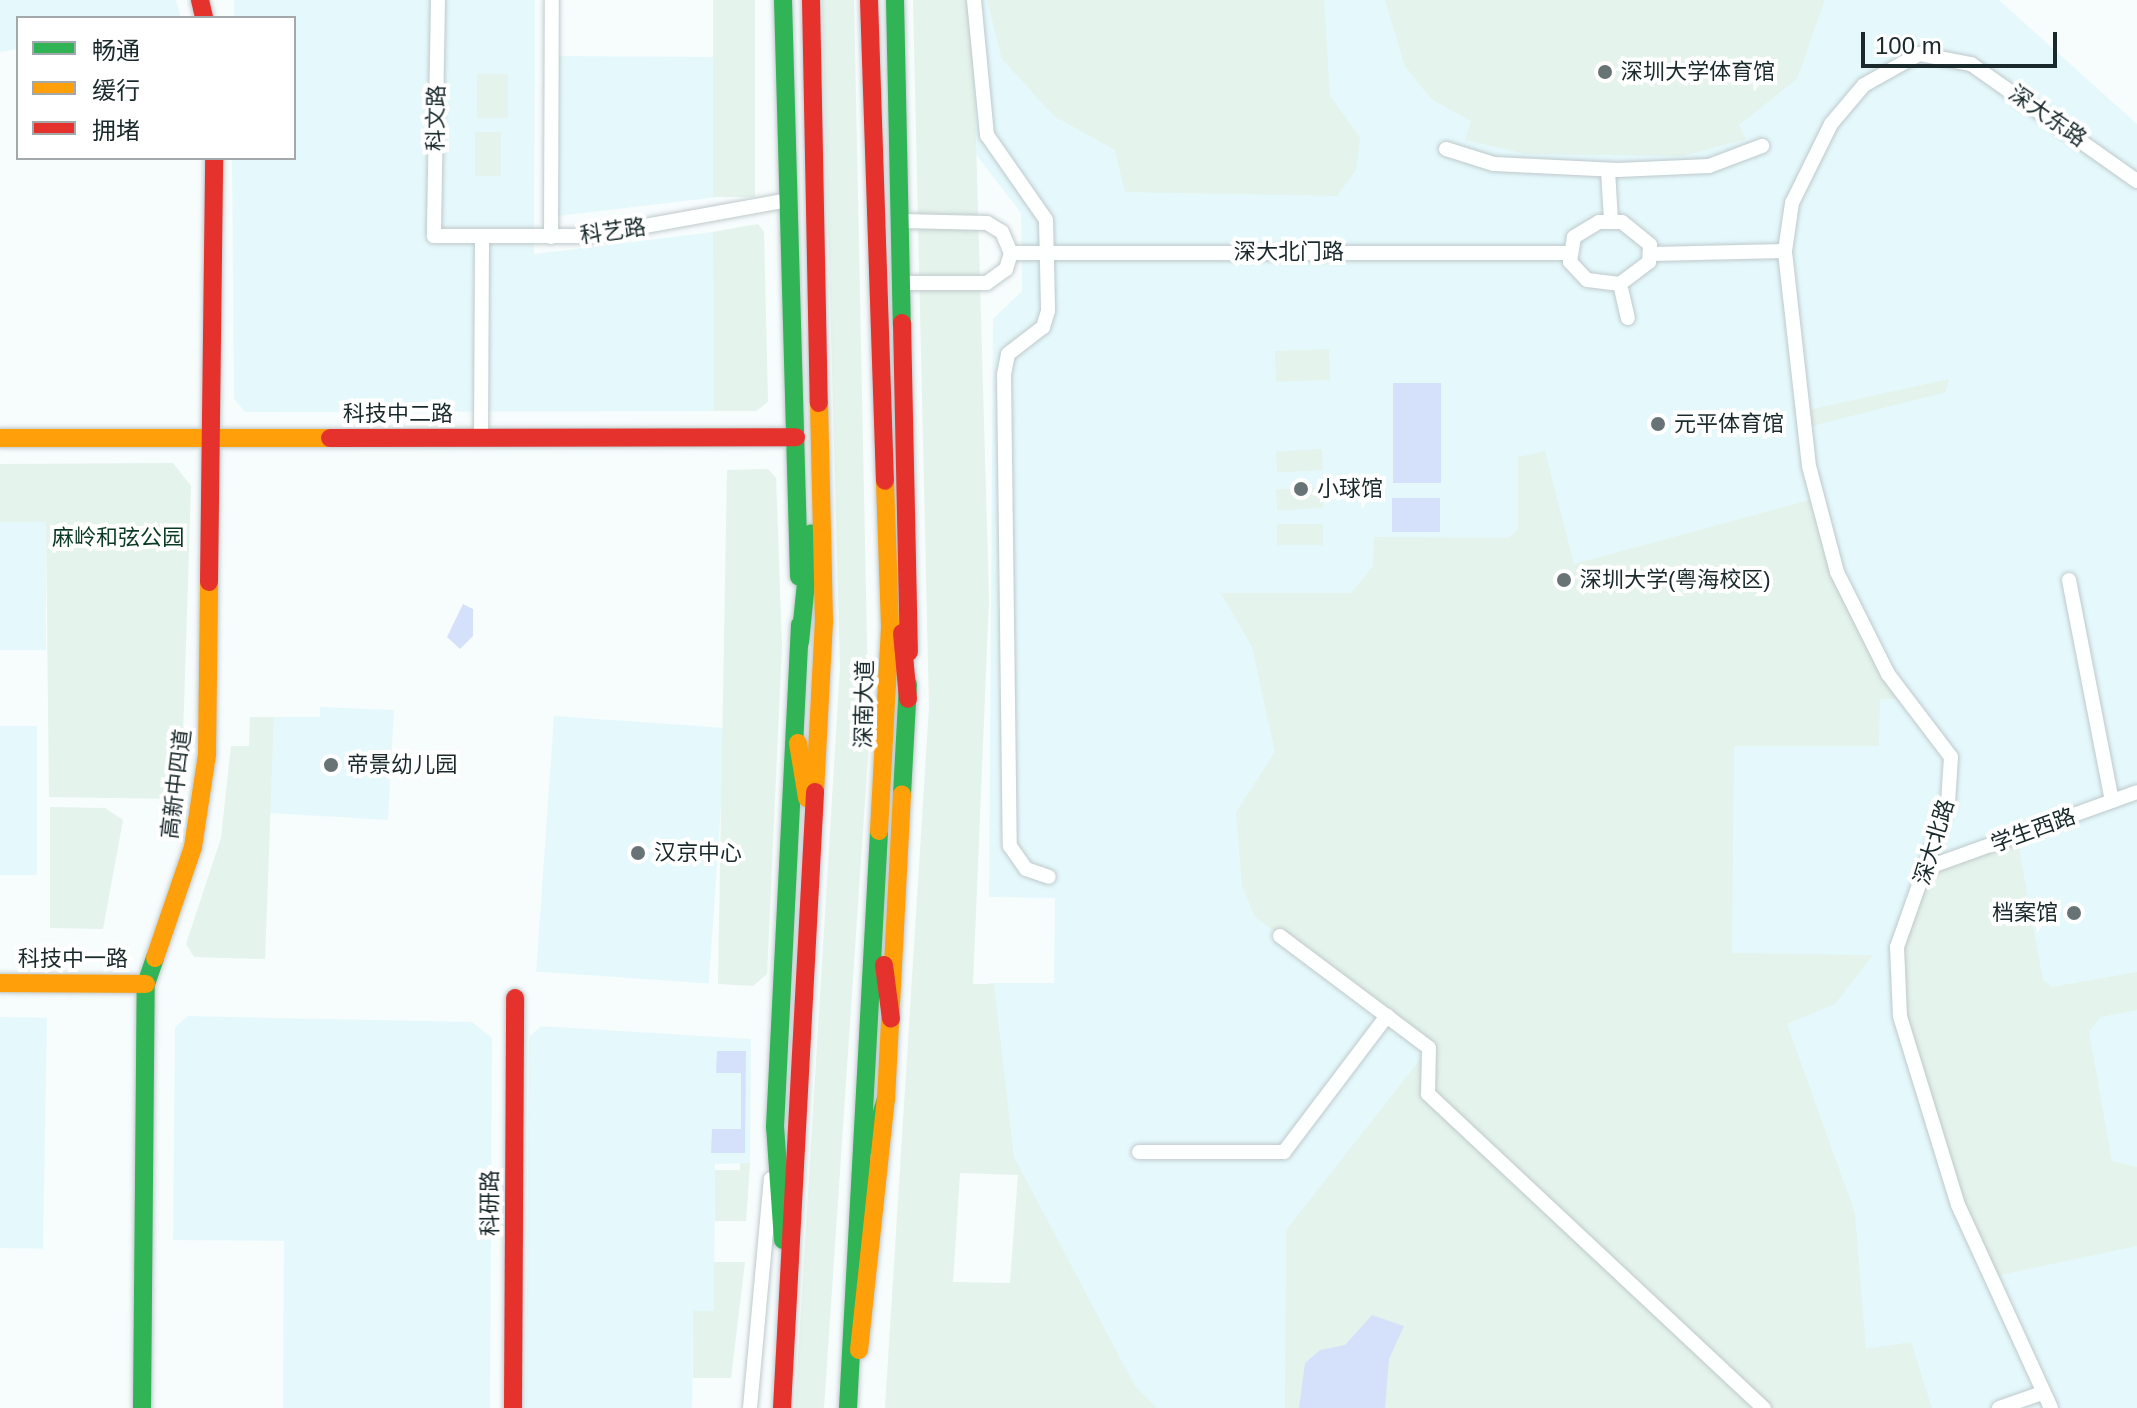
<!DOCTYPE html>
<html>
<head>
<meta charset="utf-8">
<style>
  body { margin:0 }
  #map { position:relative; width:2137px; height:1408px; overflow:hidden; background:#f7fcfd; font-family:Helvetica,"Noto Sans SC",sans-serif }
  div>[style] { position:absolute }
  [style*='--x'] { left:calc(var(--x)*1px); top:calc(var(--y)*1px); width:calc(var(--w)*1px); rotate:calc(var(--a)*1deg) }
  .built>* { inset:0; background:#e5f9fc; transform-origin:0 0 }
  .green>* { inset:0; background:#e4f3eb; transform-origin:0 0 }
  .water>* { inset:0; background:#d5e1fb; transform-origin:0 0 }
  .roads { filter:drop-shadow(0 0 2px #bfc9cb) drop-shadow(0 0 2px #bfc9cb) }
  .street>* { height:14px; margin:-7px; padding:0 7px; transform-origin:7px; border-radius:7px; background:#feffff }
  .fast>* { height:18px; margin:-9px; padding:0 9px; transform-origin:9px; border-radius:9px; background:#30b455 }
  .slow>* { height:18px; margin:-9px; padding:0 9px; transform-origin:9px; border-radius:9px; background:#ff9f0a }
  .jam>* { height:18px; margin:-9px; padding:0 9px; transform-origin:9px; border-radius:9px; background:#e5322d }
  .dots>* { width:22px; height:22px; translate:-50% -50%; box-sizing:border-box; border:4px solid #fff; border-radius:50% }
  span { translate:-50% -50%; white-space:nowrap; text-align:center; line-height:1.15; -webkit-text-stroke:8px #fff; paint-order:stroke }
  .poi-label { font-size:22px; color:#19292c }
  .left { translate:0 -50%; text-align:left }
  .right { translate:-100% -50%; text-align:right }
  .street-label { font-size:22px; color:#19292c }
  .park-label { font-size:22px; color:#093a23 }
  .legend { position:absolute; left:16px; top:16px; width:280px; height:144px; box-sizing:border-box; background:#fff; border:2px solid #a3a9ab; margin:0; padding:10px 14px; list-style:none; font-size:24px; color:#19292c }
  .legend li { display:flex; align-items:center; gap:16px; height:40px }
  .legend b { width:40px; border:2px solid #a3a9ab }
  .scale { position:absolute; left:1861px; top:32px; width:196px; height:36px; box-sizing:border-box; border:4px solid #19292c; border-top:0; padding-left:10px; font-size:24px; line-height:28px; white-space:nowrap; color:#19292c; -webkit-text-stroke:6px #fff; paint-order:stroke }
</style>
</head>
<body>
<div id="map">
  <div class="built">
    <i style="clip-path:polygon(0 0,176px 0,181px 18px,18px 18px,18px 49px,0 52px)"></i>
    <i style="clip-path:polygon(234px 0,535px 0,534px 254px,713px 232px,714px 411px,245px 412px,234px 399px,232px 158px,294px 158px,294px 18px,234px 18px)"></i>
    <i style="clip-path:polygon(965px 0,1999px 0,2137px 124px,2137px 1408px,1146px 1408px,1017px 1169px,987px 1088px,988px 983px,1054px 983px,1055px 898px,989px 897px,993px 319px,1022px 291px,1021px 213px,974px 152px)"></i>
    <i style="clip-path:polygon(559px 56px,714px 57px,718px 197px,558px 216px)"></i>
    <i style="left:0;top:522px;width:46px;height:128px"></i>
    <i style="clip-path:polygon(320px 707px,394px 710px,388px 820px,270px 813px,274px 717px,320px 717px)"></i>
    <i style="left:554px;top:716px;width:173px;height:256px;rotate:4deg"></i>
    <i style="left:0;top:726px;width:37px;height:149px"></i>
    <i style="clip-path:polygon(188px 1016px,472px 1022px,492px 1038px,490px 1408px,283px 1408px,284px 1241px,173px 1240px,175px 1027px)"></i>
    <i style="left:0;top:1017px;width:47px;height:231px;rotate:1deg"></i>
    <i style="clip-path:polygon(541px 1026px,751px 1039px,750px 1163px,715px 1164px,714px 1311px,693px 1312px,692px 1408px,526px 1408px,529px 1037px)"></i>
  </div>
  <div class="green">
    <i style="left:713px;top:0;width:42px;height:197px"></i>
    <i style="clip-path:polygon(822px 0,854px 0,869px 741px,824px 1408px,795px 1408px,840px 667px)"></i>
    <i style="clip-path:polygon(evenodd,913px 0,972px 0,989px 599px,973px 984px,994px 984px,1014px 1157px,1135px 1386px,1157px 1408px,885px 1408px,929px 707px,913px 0,960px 1173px,1018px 1175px,1010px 1283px,953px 1282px,960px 1173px)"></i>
    <i style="clip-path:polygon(987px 0,1324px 0,1330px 96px,1360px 137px,1356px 170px,1337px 196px,1125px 192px,1115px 150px,1054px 116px,1002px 59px)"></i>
    <i style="clip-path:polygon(1385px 0,1825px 0,1797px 79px,1739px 125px,1746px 139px,1684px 156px,1526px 154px,1465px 140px,1471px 121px,1431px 99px,1405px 66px)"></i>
    <i style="left:477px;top:74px;width:31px;height:44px"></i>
    <i style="left:475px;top:132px;width:26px;height:44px"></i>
    <i style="clip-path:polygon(758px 224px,764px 232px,768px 402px,756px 411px,714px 411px,713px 232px)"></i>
    <i style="left:1329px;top:349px;width:31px;height:54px;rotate:88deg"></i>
    <i style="clip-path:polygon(1949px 379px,1946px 392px,1812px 426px,1808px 410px)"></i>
    <i style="left:1322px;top:449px;width:21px;height:46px;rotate:87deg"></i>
    <i style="clip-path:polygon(1545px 451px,1574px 564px,1817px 498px,1837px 572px,1908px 699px,1880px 699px,1879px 746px,1734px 746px,1732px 953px,1873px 955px,1835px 1004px,1787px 1024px,1855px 1213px,1866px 1349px,1911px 1342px,1932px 1408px,1285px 1408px,1286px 1230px,1429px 1048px,1255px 917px,1242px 886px,1236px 812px,1275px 752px,1252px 647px,1221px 593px,1351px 593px,1373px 566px,1374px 537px,1508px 538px,1518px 529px,1518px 457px)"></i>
    <i style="clip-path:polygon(173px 463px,191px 486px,181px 799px,49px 797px,46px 522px,0 522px,0 464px)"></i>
    <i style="clip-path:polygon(768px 469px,776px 478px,782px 646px,767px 974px,753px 986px,718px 984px,727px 470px)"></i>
    <i style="left:1322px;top:487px;width:21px;height:46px;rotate:87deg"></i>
    <i style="left:1277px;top:524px;width:46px;height:21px"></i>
    <i style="clip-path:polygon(250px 717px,274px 717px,265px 959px,194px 957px,186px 944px,221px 838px,231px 746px,249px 746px)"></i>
    <i style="clip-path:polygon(50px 807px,105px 808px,123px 820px,103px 929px,50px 928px)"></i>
    <i style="clip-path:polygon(2017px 837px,2043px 980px,2052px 987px,2137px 972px,2137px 1010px,2101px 1017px,2089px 1031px,2112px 1161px,2137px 1167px,2137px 1246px,1991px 1277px,1958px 1205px,1895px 975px,1929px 867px)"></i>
    <i style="clip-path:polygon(740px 1163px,750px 1163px,746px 1221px,715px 1221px,715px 1170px,740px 1170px)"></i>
    <i style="clip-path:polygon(714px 1262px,745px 1262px,731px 1378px,693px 1378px,693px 1311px,714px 1311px)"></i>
  </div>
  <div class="water">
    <i style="left:1393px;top:383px;width:48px;height:100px"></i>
    <i style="left:1392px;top:498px;width:48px;height:34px"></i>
    <i style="clip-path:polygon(463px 604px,473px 609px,473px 636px,460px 649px,447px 637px)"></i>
    <i style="clip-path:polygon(717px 1051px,746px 1051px,745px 1153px,711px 1153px,712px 1129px,741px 1129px,741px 1073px,716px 1073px)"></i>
    <i style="clip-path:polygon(1372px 1315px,1404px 1326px,1389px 1359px,1385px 1408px,1299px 1408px,1305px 1363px,1320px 1350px,1345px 1345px)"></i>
  </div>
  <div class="roads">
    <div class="street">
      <i style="--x:438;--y:0;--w:236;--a:91"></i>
      <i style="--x:434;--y:236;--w:156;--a:0"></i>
      <i style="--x:590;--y:236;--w:201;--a:-10.3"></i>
      <i style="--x:974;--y:0;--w:136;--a:84.5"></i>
      <i style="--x:987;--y:135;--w:103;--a:55.2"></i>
      <i style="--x:1046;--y:220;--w:91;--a:88.7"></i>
      <i style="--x:1048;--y:311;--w:17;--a:107"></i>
      <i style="--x:1043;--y:327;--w:44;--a:142.4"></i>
      <i style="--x:1008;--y:354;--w:21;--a:101"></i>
      <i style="--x:1004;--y:375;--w:471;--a:89.3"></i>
      <i style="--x:1010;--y:846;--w:28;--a:55"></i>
      <i style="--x:1026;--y:869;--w:24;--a:19"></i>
      <i style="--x:1446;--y:149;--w:50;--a:17.4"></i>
      <i style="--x:1494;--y:164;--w:124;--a:2.8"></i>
      <i style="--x:1618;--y:170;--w:91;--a:-2.5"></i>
      <i style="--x:1709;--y:166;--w:57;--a:-20.7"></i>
      <i style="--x:1608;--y:170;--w:51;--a:86.6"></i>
      <i style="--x:902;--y:221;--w:85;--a:1.3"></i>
      <i style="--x:987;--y:223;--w:17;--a:31"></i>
      <i style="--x:1002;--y:232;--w:23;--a:67"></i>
      <i style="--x:1011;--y:253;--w:17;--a:107"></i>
      <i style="--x:1006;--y:269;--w:24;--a:144"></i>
      <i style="--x:987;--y:283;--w:82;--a:180"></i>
      <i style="--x:1622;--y:222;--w:36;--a:39"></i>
      <i style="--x:1650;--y:245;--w:17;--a:93"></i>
      <i style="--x:1649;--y:262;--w:36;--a:143"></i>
      <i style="--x:1620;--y:284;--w:33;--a:-173"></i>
      <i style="--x:1587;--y:280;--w:25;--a:-133"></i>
      <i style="--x:1570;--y:262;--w:25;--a:-81"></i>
      <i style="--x:1574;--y:237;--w:29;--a:-31"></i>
      <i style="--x:1599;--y:222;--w:23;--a:0"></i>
      <i style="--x:551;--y:237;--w:237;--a:-89.8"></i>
      <i style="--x:1011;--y:253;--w:557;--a:0"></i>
      <i style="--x:1651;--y:254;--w:134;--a:-1.3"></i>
      <i style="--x:1620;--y:284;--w:35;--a:77"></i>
      <i style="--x:481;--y:437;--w:201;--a:-89.7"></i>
      <i style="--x:2069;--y:580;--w:225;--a:79"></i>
      <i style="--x:1929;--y:867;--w:221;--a:-19.8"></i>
      <i style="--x:1280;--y:936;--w:186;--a:36.9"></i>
      <i style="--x:1429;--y:1048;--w:46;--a:91.2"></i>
      <i style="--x:1428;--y:1094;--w:460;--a:43.1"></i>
      <i style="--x:1139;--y:1152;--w:145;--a:0"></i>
      <i style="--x:1284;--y:1152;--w:171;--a:-52.9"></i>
      <i style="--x:750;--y:1408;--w:230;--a:-84.8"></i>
      <i style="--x:1999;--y:1408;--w:46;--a:-19.2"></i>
      <i style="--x:2051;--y:1408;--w:223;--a:-114.6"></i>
      <i style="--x:1958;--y:1205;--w:198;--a:-107.1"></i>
      <i style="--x:1900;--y:1016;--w:69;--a:-92.5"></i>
      <i style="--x:1897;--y:947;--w:153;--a:-70.5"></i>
      <i style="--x:1948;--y:803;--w:46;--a:-86.3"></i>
      <i style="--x:1951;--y:757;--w:104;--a:-127.2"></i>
      <i style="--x:1888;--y:674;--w:114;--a:-116.6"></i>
      <i style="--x:1837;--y:572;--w:110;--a:-104.8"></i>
      <i style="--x:1809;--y:466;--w:216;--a:-96.4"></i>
      <i style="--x:1785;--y:251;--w:49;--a:-81.7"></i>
      <i style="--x:1792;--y:203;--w:88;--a:-63.7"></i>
      <i style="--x:1831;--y:124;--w:51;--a:-49.8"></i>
      <i style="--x:1864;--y:85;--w:63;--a:-29.4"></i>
      <i style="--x:1919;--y:54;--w:53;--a:10.9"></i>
      <i style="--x:1971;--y:64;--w:203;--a:35.2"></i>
    </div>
    <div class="fast">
      <i style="--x:783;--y:0;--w:577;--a:88.41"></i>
      <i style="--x:895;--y:0;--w:323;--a:88.8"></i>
      <i style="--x:800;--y:642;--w:109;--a:-84.2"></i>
      <i style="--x:902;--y:794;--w:110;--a:-86.9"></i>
      <i style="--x:872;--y:1145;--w:48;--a:-73.1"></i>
      <i style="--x:783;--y:1240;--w:113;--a:-94"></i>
      <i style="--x:775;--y:1127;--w:503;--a:-87.15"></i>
      <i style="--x:142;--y:1408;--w:424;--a:-89.5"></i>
      <i style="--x:146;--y:984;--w:28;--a:-71"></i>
      <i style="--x:848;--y:1408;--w:578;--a:-86.92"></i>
    </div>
    <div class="slow">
      <i style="--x:0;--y:438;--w:330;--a:0"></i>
      <i style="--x:798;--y:743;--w:56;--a:80.7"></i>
      <i style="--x:815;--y:792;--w:170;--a:-87"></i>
      <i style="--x:824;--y:622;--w:219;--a:-91.3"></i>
      <i style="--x:879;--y:831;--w:206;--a:-86.9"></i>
      <i style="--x:890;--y:625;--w:144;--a:-92"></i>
      <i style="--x:155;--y:958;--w:117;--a:-71.1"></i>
      <i style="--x:193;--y:847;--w:94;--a:-81.4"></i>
      <i style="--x:207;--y:754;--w:172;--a:-89.3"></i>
      <i style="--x:0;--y:983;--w:146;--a:0.4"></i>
      <i style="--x:859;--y:1350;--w:252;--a:-83.9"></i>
      <i style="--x:886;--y:1099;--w:305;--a:-87"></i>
    </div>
    <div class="jam">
      <i style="--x:200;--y:0;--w:18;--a:77"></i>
      <i style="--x:811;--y:0;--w:403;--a:88.9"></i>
      <i style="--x:869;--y:0;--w:481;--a:88.1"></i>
      <i style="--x:902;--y:323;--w:329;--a:88.8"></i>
      <i style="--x:330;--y:438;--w:466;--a:-0.1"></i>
      <i style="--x:209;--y:582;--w:424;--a:-89.3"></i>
      <i style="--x:902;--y:633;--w:66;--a:84.8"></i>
      <i style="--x:884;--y:965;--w:54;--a:82.6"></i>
      <i style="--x:513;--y:1408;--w:410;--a:-89.7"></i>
      <i style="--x:782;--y:1408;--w:617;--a:-86.93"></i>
    </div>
  </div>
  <div class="dots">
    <i style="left:1605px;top:72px;background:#677375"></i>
    <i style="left:1658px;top:424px;background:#677375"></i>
    <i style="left:1301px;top:489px;background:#677375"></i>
    <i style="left:1564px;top:580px;background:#677375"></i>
    <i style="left:331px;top:765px;background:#677375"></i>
    <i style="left:638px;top:853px;background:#677375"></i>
    <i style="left:2074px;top:913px;background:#677375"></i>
  </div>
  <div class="poi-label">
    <span class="left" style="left:1621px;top:72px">深圳大学体育馆</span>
    <span class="left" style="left:1674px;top:424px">元平体育馆</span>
    <span class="left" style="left:1317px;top:489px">小球馆</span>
    <span class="left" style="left:1580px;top:580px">深圳大学(粤海校区)</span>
    <span class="left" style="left:347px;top:765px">帝景幼儿园</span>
    <span class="left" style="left:654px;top:853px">汉京中心</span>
    <span class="right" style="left:2058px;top:913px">档案馆</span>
  </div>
  <div class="street-label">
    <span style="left:2048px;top:116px;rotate:35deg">深大东路</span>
    <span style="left:436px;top:118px;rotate:-89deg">科文路</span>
    <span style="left:613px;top:231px;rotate:-8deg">科艺路</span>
    <span style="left:1289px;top:252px">深大北门路</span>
    <span style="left:398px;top:414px">科技中二路</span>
    <span style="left:864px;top:704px;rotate:-89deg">深南大道</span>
    <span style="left:176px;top:784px;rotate:-83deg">高新中四道</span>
    <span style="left:2033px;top:830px;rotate:-20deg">学生西路</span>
    <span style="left:1934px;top:842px;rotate:-73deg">深大北路</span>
    <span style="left:73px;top:959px">科技中一路</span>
    <span style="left:490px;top:1203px;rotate:-90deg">科研路</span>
  </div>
  <div class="park-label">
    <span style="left:118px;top:538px">麻岭和弦公园</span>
  </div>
  <ul class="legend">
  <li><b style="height:10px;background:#30b455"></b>畅通</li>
  <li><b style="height:10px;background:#ff9f0a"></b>缓行</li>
  <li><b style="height:10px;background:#e5322d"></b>拥堵</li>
  </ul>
  <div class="scale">100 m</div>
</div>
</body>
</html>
